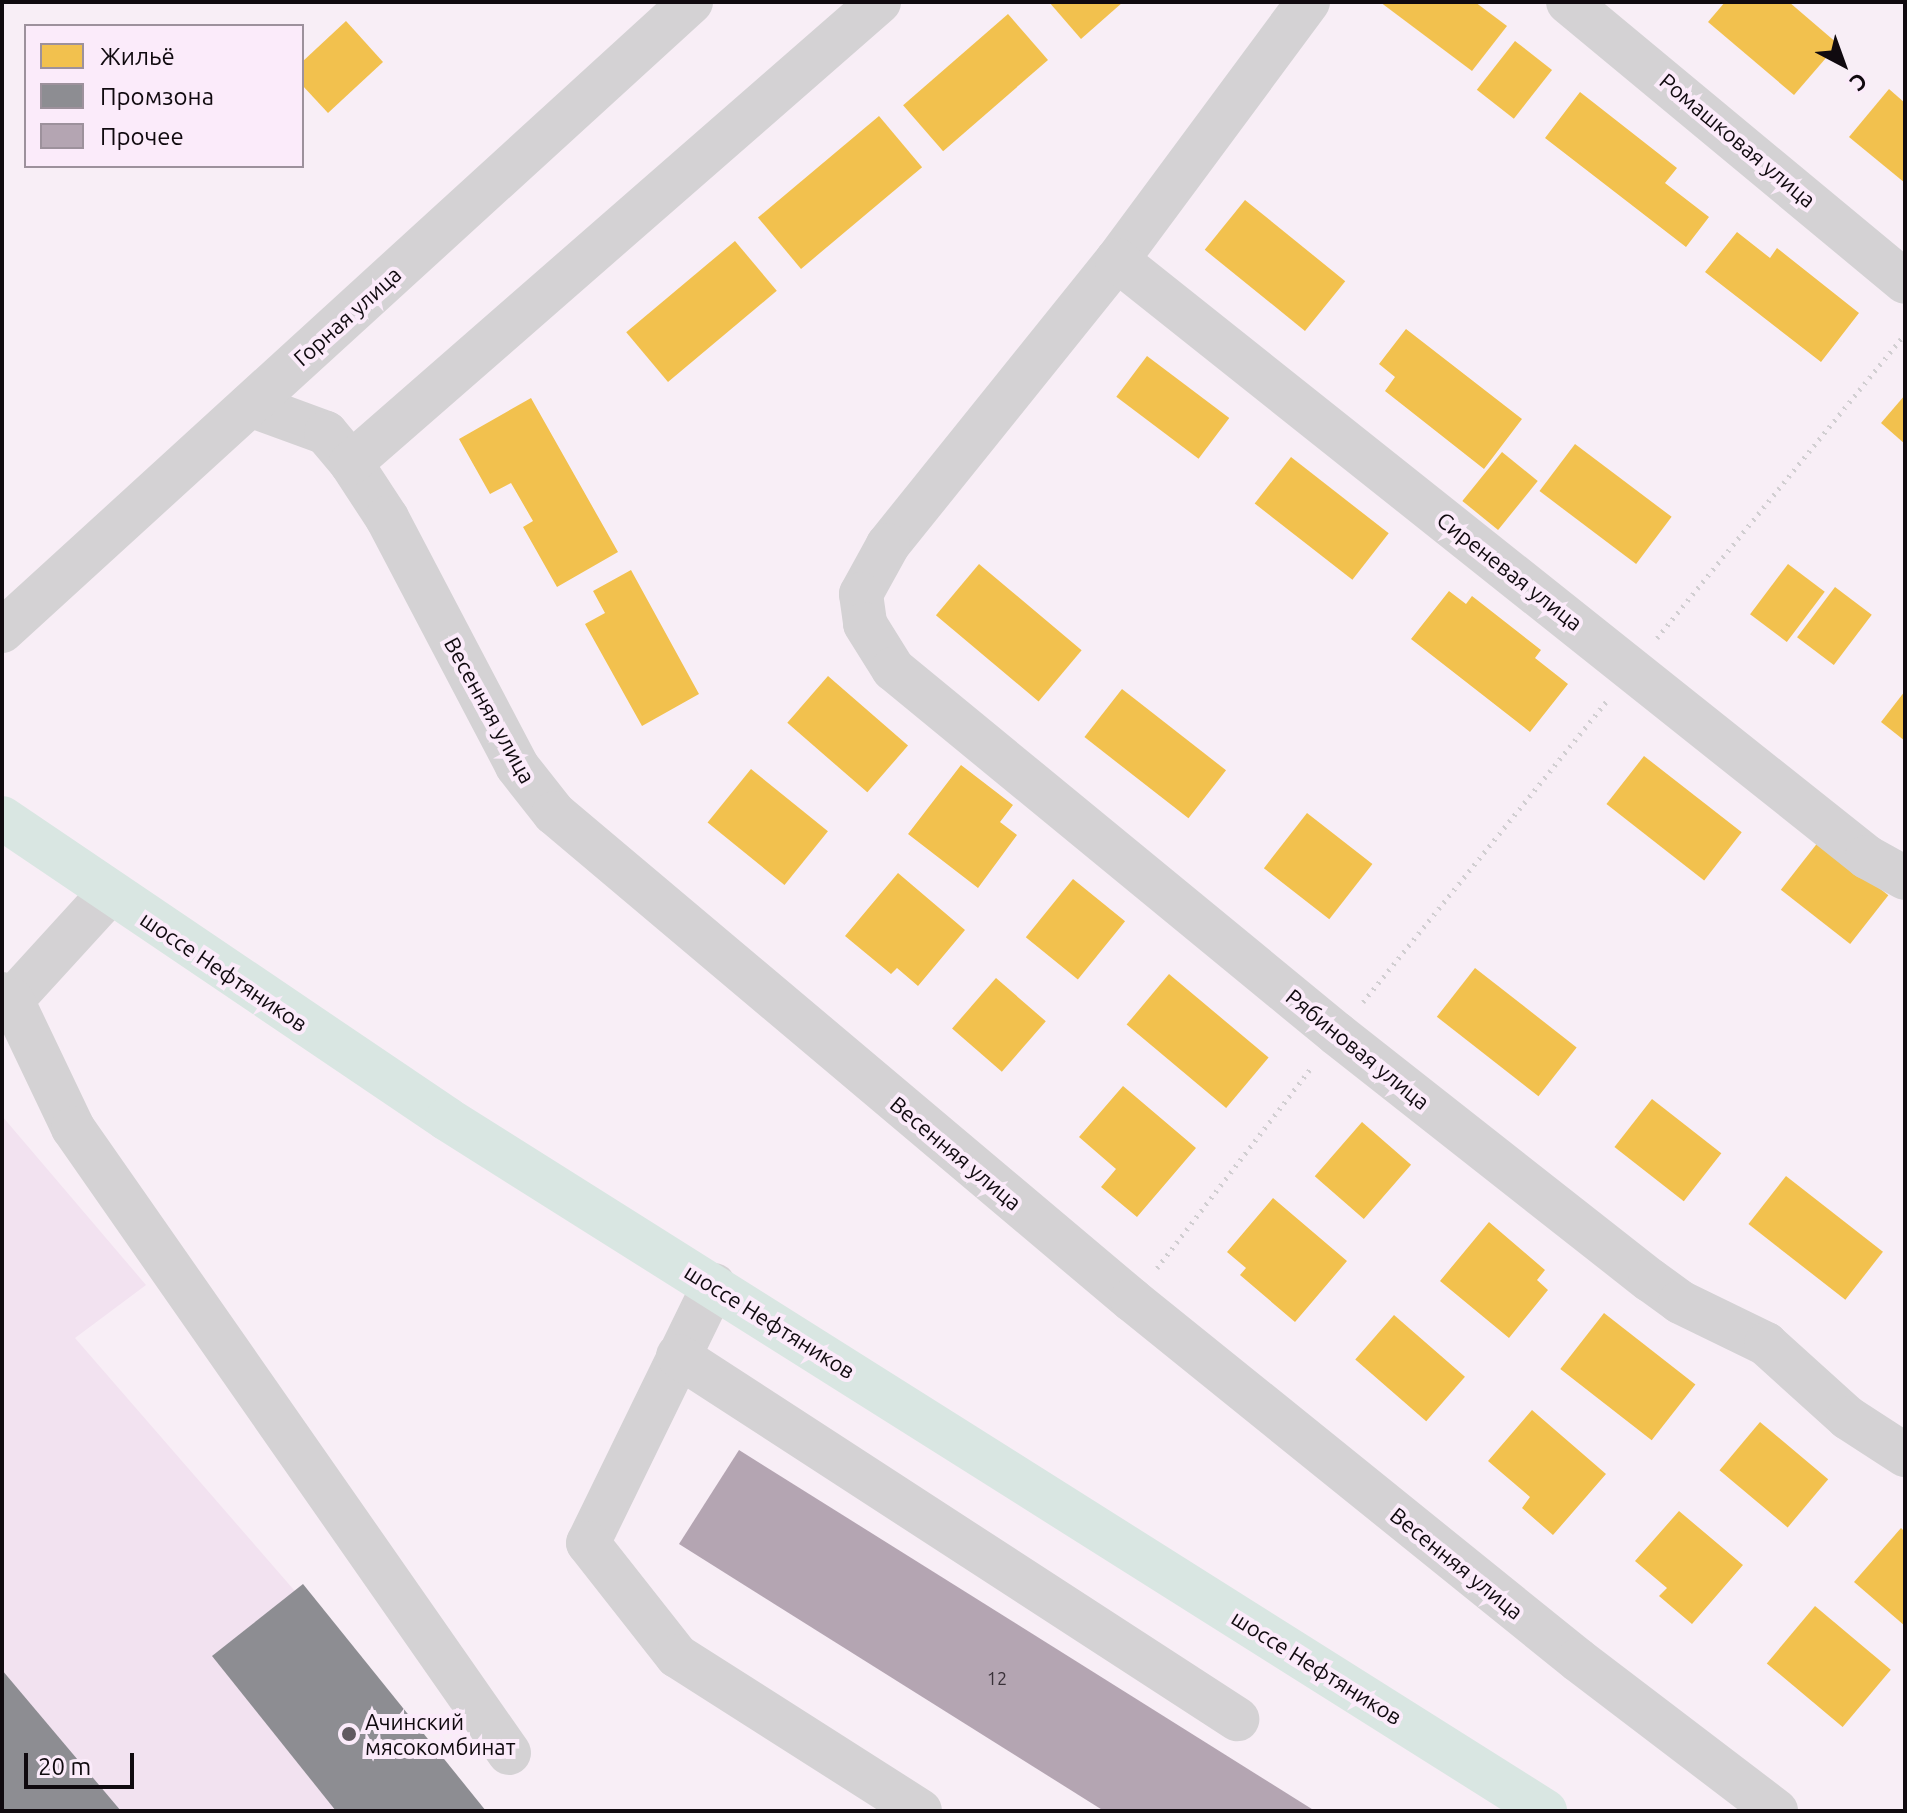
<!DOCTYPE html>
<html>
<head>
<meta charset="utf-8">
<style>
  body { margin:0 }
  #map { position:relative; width:1907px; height:1813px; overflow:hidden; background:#f8eef6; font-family:Ubuntu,sans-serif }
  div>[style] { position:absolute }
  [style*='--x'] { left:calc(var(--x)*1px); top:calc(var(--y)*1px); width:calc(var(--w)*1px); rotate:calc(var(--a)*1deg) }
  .built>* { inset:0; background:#f2e2f0 }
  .homes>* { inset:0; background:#f2c14e; transform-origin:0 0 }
  .industry>* { inset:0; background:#8d8d92 }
  .building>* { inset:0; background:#b4a5b2 }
  .path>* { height:5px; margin-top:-2.5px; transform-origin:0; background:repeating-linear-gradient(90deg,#d1ced1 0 2px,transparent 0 8px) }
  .minor>* { height:44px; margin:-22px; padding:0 22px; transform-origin:22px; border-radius:22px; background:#d4d2d4 }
  .major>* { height:44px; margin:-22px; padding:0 22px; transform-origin:22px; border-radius:22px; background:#d9e6e2 }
  .dots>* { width:22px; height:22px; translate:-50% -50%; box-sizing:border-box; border:4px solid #fbebfa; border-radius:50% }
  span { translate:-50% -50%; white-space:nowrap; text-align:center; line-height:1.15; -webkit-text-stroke:8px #fbebfa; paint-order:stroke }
  .number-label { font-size:18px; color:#393138 }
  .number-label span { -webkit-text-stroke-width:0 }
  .street-label { font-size:22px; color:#100a0f }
  .poi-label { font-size:22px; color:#100a0f }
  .left { translate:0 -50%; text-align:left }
  .frame { position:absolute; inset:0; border:4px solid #100a0f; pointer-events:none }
  .legend { position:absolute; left:24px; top:24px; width:280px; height:144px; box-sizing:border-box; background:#fbebfa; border:2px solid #9d919c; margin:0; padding:10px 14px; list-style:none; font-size:24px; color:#100a0f }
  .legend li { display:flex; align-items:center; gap:16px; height:40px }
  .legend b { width:40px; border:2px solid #9d919c }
  .north { position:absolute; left:1803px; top:24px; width:80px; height:80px; -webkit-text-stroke:6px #fbebfa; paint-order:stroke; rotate:139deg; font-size:22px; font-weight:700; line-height:32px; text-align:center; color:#100a0f }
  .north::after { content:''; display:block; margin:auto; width:28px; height:36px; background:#100a0f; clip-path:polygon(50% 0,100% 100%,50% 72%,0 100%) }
  .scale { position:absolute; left:24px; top:1753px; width:110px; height:36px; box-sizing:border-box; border:4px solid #100a0f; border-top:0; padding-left:10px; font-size:24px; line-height:28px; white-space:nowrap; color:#100a0f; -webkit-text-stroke:6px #fbebfa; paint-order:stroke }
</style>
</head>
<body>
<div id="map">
  <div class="built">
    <i style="clip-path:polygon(2px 1116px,146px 1285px,75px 1338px,486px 1811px,2px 1811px)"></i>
  </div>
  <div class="homes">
    <i style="clip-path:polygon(1049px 2px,1123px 2px,1081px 39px)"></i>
    <i style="clip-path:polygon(1380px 2px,1475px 2px,1507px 26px,1472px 71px)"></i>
    <i style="clip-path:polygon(1725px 2px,1789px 2px,1838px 44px,1794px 95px,1708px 22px)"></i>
    <i style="left:1008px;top:14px;width:61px;height:139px;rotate:49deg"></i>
    <i style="clip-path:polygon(346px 21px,383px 62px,328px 113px,302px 85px,302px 62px)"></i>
    <i style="left:1515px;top:41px;width:47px;height:62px;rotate:38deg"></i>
    <i style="clip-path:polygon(1889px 89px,1905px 103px,1905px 183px,1849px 137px)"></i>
    <i style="clip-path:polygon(1580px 92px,1677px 168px,1665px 183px,1709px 217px,1686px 247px,1545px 138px)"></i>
    <i style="left:879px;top:116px;width:67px;height:158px;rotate:50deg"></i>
    <i style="left:1245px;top:200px;width:129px;height:64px;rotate:39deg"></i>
    <i style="clip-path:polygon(1737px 232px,1770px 258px,1777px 248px,1859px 313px,1821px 362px,1705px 272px)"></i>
    <i style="left:735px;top:241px;width:65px;height:142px;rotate:50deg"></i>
    <i style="clip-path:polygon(1406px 329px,1522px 419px,1484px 469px,1385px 391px,1395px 377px,1379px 364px)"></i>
    <i style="left:1147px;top:356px;width:103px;height:51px;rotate:37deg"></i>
    <i style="clip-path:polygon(1905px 395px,1905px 444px,1881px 423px)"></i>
    <i style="clip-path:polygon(531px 398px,618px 552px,557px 587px,523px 527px,533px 521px,511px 483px,490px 494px,459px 439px)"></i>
    <i style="left:1575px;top:444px;width:121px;height:59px;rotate:37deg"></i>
    <i style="left:1502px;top:452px;width:46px;height:63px;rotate:39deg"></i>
    <i style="left:1291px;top:457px;width:124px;height:59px;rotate:38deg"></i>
    <i style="left:979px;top:564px;width:134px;height:67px;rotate:40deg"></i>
    <i style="left:1788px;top:564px;width:46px;height:63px;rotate:37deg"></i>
    <i style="clip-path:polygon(631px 570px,699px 694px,642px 726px,585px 624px,605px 613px,593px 591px)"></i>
    <i style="left:1835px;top:587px;width:46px;height:63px;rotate:37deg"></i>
    <i style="clip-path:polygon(1449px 591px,1466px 604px,1472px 596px,1541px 650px,1535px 658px,1568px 684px,1530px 732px,1411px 639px)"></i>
    <i style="left:828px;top:676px;width:106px;height:62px;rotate:41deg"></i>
    <i style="left:1122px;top:689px;width:132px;height:61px;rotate:38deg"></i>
    <i style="clip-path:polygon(1905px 691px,1905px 741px,1881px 722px)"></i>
    <i style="left:1644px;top:756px;width:124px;height:61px;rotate:38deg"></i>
    <i style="clip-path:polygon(961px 765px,1013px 805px,1000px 822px,1017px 835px,978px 888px,908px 834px)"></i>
    <i style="left:751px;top:769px;width:99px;height:69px;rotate:39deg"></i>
    <i style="left:1307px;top:813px;width:83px;height:70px;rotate:38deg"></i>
    <i style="left:1819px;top:841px;width:88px;height:62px;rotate:38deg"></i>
    <i style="clip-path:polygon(898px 873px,965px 930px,918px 986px,897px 968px,891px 974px,845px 936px)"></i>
    <i style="left:1073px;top:879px;width:67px;height:75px;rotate:39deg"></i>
    <i style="left:1475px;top:968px;width:129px;height:62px;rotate:38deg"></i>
    <i style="left:1169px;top:974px;width:130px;height:66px;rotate:40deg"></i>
    <i style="left:996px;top:978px;width:66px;height:67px;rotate:41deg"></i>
    <i style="clip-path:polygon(1123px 1086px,1196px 1148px,1137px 1217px,1101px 1187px,1116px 1169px,1079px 1137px)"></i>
    <i style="left:1652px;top:1099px;width:88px;height:61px;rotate:38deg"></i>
    <i style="left:1362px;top:1122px;width:65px;height:72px;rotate:41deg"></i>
    <i style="left:1786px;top:1176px;width:123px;height:61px;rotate:38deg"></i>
    <i style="clip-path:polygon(1273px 1198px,1347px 1261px,1295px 1322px,1240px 1275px,1246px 1268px,1227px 1252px)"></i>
    <i style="clip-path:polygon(1489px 1222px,1545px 1270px,1537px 1280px,1548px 1290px,1509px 1338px,1440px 1281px)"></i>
    <i style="left:1604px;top:1313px;width:116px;height:71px;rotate:38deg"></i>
    <i style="left:1394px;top:1315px;width:94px;height:59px;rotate:41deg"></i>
    <i style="clip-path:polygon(1532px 1410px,1606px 1474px,1553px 1535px,1522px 1508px,1530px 1497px,1488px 1461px)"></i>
    <i style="left:1760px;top:1422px;width:89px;height:63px;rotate:40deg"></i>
    <i style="clip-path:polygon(1679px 1511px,1743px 1565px,1692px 1624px,1659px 1596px,1667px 1588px,1635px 1561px)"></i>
    <i style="clip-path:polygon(1901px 1528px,1905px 1532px,1905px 1626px,1854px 1582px)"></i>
    <i style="left:1815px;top:1606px;width:99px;height:75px;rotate:40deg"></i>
  </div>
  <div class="industry">
    <i style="clip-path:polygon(303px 1584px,486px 1811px,336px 1811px,212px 1656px)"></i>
    <i style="clip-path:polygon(2px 1670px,121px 1811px,2px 1811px)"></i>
  </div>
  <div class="building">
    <i style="clip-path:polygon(739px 1450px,1315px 1811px,1104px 1811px,679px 1544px)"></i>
  </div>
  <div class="path">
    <i style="--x:1657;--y:638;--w:392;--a:-50.8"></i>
    <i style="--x:1363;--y:1002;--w:390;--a:-51"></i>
    <i style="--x:1157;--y:1268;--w:254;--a:-52.4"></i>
  </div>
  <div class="minor">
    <i style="--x:1308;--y:2;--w:321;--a:126.5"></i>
    <i style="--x:1117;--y:260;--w:366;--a:128.8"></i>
    <i style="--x:888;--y:545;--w:56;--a:118.9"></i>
    <i style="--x:861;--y:594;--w:30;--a:82"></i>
    <i style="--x:865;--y:624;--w:53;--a:58.1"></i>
    <i style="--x:893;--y:669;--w:575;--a:39.42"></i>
    <i style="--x:1337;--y:1034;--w:398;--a:38.2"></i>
    <i style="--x:1650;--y:1280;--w:37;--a:36"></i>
    <i style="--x:1680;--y:1302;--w:96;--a:26"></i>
    <i style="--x:1766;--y:1344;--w:110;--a:42.1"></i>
    <i style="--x:1848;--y:1418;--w:68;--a:33"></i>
    <i style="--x:1568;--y:2;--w:438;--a:39.7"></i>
    <i style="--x:1117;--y:260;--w:959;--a:38.52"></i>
    <i style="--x:1867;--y:857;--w:43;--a:28.9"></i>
    <i style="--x:250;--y:405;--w:81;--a:20.2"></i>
    <i style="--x:326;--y:433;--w:39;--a:50"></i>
    <i style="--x:351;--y:463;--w:66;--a:56.8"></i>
    <i style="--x:387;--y:518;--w:280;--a:62.3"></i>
    <i style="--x:517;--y:766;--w:60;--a:51.8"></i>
    <i style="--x:554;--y:813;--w:756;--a:40.12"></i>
    <i style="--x:1132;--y:1300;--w:573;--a:38.91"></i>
    <i style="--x:1578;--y:1660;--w:249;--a:37.3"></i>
    <i style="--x:351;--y:463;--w:701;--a:-41.12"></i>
    <i style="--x:2;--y:631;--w:933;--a:-42.39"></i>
    <i style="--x:2;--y:994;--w:12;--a:31"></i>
    <i style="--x:12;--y:1000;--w:142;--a:-47.6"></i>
    <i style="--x:12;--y:1000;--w:142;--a:64.5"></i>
    <i style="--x:73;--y:1128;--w:762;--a:55.1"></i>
    <i style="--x:714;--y:1285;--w:287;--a:116"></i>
    <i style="--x:588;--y:1543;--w:144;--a:51.8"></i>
    <i style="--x:677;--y:1656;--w:288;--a:32.5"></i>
    <i style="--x:678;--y:1356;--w:667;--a:33"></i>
  </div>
  <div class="major">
    <i style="--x:2;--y:818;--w:537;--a:34.07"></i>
    <i style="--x:447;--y:1119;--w:1298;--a:32.22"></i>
  </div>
  <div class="dots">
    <i style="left:349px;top:1734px;background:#615a60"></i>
  </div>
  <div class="number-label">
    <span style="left:997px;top:1678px">12</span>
  </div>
  <div class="street-label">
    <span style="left:1738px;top:140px;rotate:40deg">Ромашковая улица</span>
    <span style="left:347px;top:316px;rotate:-42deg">Горная улица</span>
    <span style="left:1510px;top:571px;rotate:38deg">Сиреневая улица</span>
    <span style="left:490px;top:710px;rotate:61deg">Весенняя улица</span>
    <span style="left:224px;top:971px;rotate:34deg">шоссе Нефтяников</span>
    <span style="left:1358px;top:1049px;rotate:39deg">Рябиновая улица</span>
    <span style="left:956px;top:1153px;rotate:40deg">Весенняя улица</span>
    <span style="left:770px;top:1321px;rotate:32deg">шоссе Нефтяников</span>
    <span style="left:1457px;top:1563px;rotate:39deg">Весенняя улица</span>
    <span style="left:1317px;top:1667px;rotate:32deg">шоссе Нефтяников</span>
  </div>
  <div class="poi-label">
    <span class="left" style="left:365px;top:1734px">Ачинский<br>мясокомбинат</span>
  </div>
  <div class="frame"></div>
  <ul class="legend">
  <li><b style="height:22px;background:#f2c14e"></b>Жильё</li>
  <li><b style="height:22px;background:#8d8d92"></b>Промзона</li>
  <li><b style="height:22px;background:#b4a5b2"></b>Прочее</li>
  </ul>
  <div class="north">С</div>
  <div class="scale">20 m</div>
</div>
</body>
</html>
